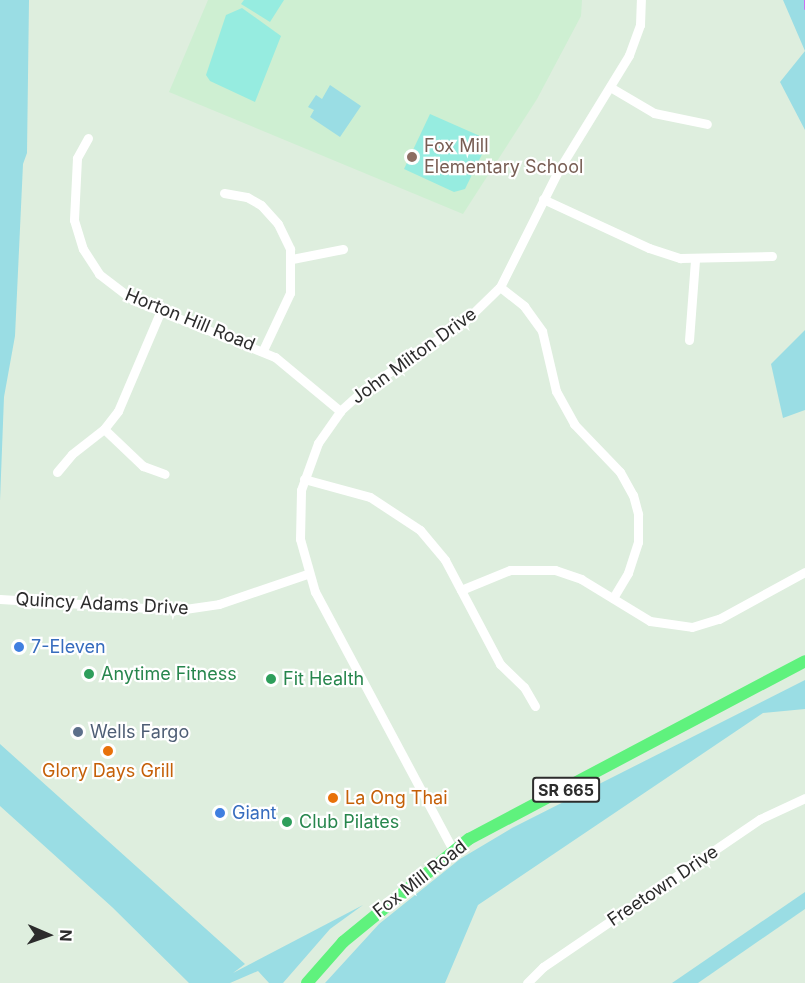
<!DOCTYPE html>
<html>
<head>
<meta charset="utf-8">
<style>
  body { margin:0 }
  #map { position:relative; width:805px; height:983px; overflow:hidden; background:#deeede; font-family:Inter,sans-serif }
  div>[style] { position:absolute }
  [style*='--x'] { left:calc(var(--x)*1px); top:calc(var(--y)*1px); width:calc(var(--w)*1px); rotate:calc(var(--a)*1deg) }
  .education>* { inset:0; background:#ceefd2 }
  .green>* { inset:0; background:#9adde4 }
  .pitch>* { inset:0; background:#96ece0 }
  .stream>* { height:2px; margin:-1px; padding:0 1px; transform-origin:1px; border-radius:1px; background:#cb71f0 }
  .minor>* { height:9px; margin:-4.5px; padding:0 4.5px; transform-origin:4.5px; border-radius:4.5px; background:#fff }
  .major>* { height:12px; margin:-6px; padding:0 6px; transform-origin:6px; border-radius:6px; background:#5ff27d }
  .dots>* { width:16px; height:16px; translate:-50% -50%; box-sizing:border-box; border:3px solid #fff; border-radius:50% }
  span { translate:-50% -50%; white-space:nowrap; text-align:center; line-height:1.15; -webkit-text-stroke:4.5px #fff; paint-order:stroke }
  .shield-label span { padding:2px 4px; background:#fff; border:2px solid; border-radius:4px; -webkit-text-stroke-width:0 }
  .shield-label { font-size:16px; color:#2c2c2c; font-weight:700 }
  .education-label { font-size:18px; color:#785e54 }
  .left { translate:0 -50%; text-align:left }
  .street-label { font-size:18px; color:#2c2c2c }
  .shop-label { font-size:18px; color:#366cbe }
  .leisure-label { font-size:18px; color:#27864d }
  .service-label { font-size:18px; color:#4e5e75 }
  .food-label { font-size:18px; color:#c56008 }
  .north { position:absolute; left:18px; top:905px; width:60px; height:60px; -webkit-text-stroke:4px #fff; paint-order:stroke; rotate:92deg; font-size:16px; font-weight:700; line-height:24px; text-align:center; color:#2c2c2c }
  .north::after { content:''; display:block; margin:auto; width:21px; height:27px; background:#2c2c2c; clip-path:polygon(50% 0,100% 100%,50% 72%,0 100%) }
</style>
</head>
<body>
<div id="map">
  <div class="education">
    <i style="clip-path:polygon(208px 0,582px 0,581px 16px,537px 99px,463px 214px,169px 92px)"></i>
  </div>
  <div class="green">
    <i style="clip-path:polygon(0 0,29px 0,27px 153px,23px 164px,15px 336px,4px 397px,0 501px)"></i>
    <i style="clip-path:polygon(783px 0,805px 0,805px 130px,780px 82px,805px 51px)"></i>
    <i style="clip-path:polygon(330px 85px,361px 106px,340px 137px,310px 117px,314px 110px,308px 107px,316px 95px,322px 99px)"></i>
    <i style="clip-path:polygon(805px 330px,805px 410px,783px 418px,771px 364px)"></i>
    <i style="clip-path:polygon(805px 680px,805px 709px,763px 713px,478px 905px,445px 983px,325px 983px,379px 924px,460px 859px,512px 828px)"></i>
    <i style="clip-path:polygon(0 744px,245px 964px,233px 973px,363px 905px,330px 929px,283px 983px,269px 983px,258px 971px,230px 983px,189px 983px,112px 907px,0 806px)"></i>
    <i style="clip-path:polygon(805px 892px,805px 909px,698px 983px,672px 983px)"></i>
  </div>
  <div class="pitch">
    <i style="clip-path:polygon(244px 0,284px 0,270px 22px,241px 4px)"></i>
    <i style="clip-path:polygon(242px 8px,281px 36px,255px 102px,210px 81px,206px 75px,226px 15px)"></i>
    <i style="clip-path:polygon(430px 114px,489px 140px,465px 189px,454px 192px,404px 169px)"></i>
  </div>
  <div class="stream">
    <i style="--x:805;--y:0;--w:9;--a:90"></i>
  </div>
  <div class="minor">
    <i style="--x:610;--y:87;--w:51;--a:30.6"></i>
    <i style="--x:654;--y:113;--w:54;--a:11.7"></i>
    <i style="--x:88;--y:138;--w:23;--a:119"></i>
    <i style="--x:77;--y:158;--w:62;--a:92.8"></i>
    <i style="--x:74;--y:220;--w:30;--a:73"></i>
    <i style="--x:83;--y:249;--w:30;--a:57"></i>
    <i style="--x:99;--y:274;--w:43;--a:37.4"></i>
    <i style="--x:133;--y:300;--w:153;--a:21.9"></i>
    <i style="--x:275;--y:357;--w:85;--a:39.7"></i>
    <i style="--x:224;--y:193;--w:23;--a:10"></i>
    <i style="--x:247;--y:197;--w:16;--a:30"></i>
    <i style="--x:261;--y:205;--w:25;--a:48"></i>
    <i style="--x:278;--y:224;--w:28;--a:64"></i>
    <i style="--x:290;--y:249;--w:44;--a:90"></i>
    <i style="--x:290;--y:293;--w:63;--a:115.3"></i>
    <i style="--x:543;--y:199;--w:117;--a:24.8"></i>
    <i style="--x:649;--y:248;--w:33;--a:18"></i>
    <i style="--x:680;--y:258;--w:92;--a:-1.2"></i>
    <i style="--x:292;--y:259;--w:52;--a:-11.1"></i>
    <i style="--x:500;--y:287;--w:31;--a:38"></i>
    <i style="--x:524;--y:306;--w:31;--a:54"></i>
    <i style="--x:542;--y:331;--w:62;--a:76.9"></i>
    <i style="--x:556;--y:391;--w:38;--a:61"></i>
    <i style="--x:574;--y:424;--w:66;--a:46.2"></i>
    <i style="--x:620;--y:472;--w:26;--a:61"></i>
    <i style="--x:633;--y:495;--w:20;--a:75"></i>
    <i style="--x:638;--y:514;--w:28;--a:90"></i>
    <i style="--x:638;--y:542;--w:33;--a:108"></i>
    <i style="--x:628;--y:573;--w:29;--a:121"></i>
    <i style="--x:689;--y:340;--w:80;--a:-85.7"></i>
    <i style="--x:104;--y:429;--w:54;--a:43.5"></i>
    <i style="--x:143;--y:466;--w:23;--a:20"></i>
    <i style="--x:57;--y:472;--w:23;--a:-50"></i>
    <i style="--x:72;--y:454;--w:41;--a:-38"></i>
    <i style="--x:104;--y:429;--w:23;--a:-52"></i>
    <i style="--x:118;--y:411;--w:110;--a:-66.9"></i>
    <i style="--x:304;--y:479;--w:68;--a:15.3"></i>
    <i style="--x:370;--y:497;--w:60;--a:33.4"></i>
    <i style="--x:420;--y:530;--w:39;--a:50"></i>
    <i style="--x:445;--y:560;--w:118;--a:62.1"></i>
    <i style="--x:500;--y:664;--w:33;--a:44"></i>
    <i style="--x:524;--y:687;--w:22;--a:60"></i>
    <i style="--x:461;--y:590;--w:53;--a:-22.2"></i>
    <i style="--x:510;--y:570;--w:45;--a:0"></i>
    <i style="--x:555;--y:570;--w:28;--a:19"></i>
    <i style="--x:581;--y:579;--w:81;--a:31.3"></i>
    <i style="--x:650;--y:621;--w:42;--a:8.1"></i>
    <i style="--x:692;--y:627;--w:28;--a:-17"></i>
    <i style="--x:719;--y:619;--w:98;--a:-28.7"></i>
    <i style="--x:0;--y:599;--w:178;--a:3.5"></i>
    <i style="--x:178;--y:610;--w:41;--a:-8.3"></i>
    <i style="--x:219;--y:604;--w:93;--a:-18.8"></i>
    <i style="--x:453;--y:850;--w:293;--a:-118.1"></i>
    <i style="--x:315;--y:592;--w:55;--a:-105.8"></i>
    <i style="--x:300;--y:539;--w:49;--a:-88.8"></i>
    <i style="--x:301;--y:490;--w:50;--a:-70.1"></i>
    <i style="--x:318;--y:443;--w:39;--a:-55"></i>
    <i style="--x:340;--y:411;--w:31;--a:-42"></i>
    <i style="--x:363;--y:390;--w:123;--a:-34.1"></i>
    <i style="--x:465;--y:321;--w:49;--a:-44.2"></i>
    <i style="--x:500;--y:287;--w:130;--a:-63.4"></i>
    <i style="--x:558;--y:171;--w:136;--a:-58.5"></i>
    <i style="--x:629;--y:55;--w:32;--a:-70"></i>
    <i style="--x:640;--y:25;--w:25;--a:-88"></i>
    <i style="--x:527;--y:983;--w:23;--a:-45"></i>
    <i style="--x:543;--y:967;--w:263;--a:-34.3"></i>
    <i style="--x:760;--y:819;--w:50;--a:-25"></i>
  </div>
  <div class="major">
    <i style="--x:307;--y:983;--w:55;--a:-48.7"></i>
    <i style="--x:343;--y:942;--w:163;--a:-39.3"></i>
    <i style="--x:469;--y:839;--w:380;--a:-27.9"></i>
  </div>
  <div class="dots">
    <i style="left:412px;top:157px;background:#8d6e63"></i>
    <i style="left:19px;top:647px;background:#3f7fe0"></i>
    <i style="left:89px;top:674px;background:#2e9e5b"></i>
    <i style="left:271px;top:679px;background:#2e9e5b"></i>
    <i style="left:78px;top:732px;background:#5c6f8a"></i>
    <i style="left:108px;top:751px;background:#e8710a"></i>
    <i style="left:333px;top:798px;background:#e8710a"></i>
    <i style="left:220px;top:813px;background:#3f7fe0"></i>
    <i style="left:287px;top:822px;background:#2e9e5b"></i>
  </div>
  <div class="shield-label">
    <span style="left:566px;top:790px">SR 665</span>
  </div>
  <div class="education-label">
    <span class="left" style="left:424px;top:157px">Fox Mill<br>Elementary School</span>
  </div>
  <div class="street-label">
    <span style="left:190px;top:320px;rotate:22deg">Horton Hill Road</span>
    <span style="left:414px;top:356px;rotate:-36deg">John Milton Drive</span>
    <span style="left:102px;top:604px;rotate:3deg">Quincy Adams Drive</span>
    <span style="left:420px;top:879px;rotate:-38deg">Fox Mill Road</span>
    <span style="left:663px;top:886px;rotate:-34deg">Freetown Drive</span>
  </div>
  <div class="shop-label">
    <span class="left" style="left:31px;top:647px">7-Eleven</span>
    <span class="left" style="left:232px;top:813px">Giant</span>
  </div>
  <div class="leisure-label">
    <span class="left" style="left:101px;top:674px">Anytime Fitness</span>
    <span class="left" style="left:283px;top:679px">Fit Health</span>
    <span class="left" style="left:299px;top:822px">Club Pilates</span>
  </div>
  <div class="service-label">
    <span class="left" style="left:90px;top:732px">Wells Fargo</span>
  </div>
  <div class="food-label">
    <span style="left:108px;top:771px">Glory Days Grill</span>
    <span class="left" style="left:345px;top:798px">La Ong Thai</span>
  </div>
  <div class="north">N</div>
</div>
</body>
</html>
